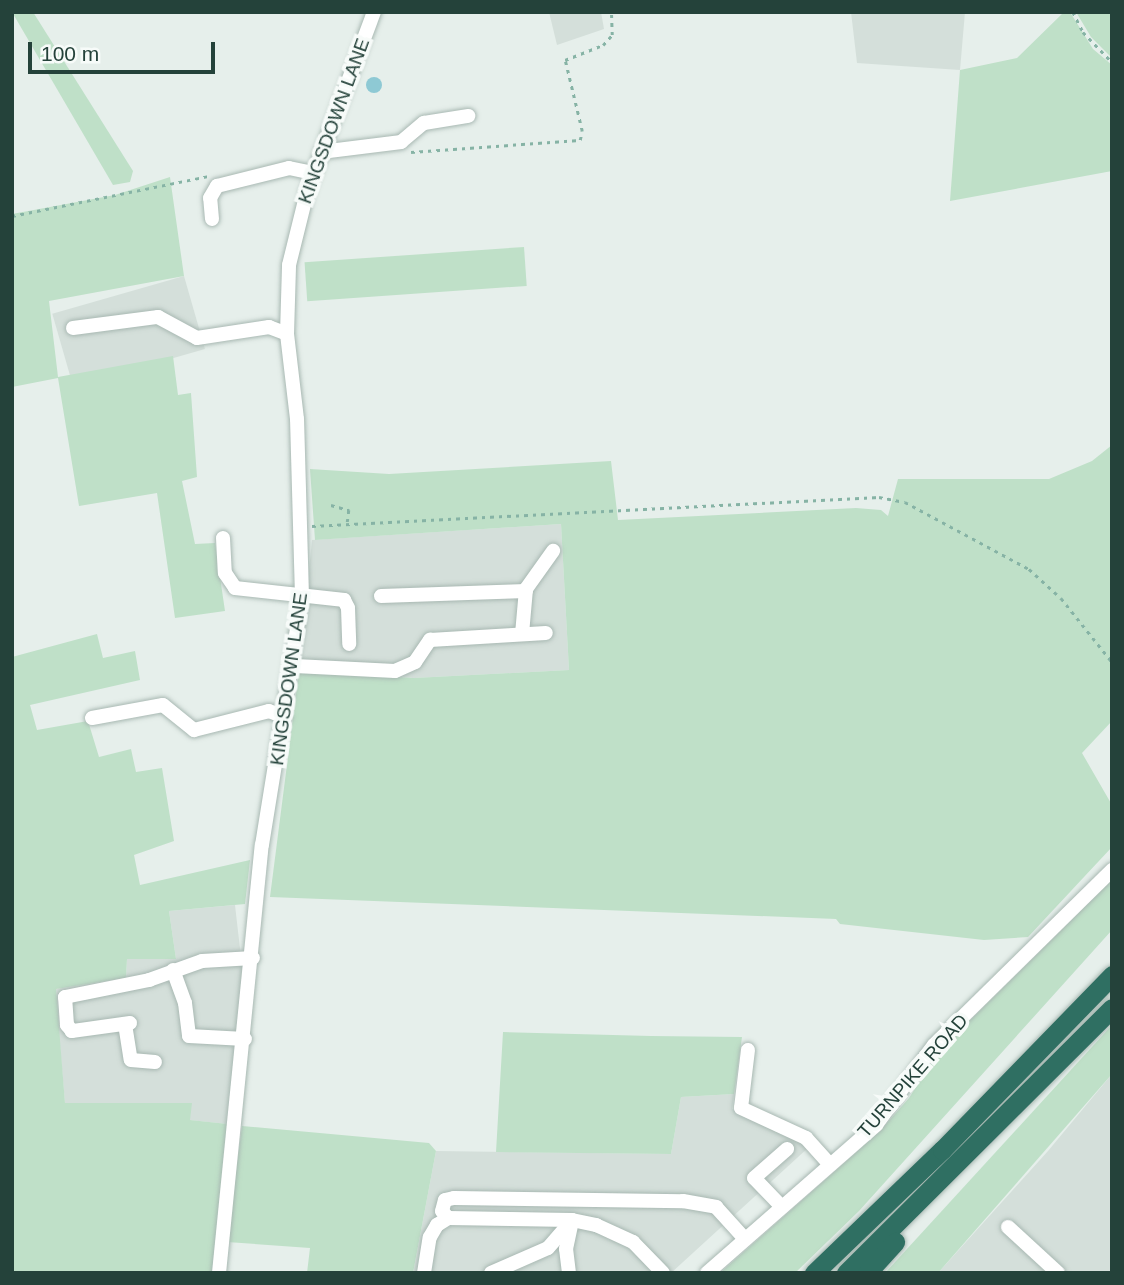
<!DOCTYPE html>
<html>
<head>
<meta charset="utf-8">
<style>
  body { margin:0 }
  #map { position:relative; width:1124px; height:1285px; overflow:hidden; background:#e6efeb; font-family:Arial,sans-serif }
  div>[style] { position:absolute }
  [style*='--x'] { left:calc(var(--x)*1px); top:calc(var(--y)*1px); width:calc(var(--w)*1px); rotate:calc(var(--a)*1deg) }
  .built>* { inset:0; background:#d4dfda; transform-origin:0 0 }
  .green>* { inset:0; background:#bfe0c8; transform-origin:0 0 }
  .water>* { inset:0; background:#8ec9d4 }
  .round { border-radius:50% }
  .path>* { height:2.5px; margin-top:-1.25px; transform-origin:0; background:repeating-linear-gradient(90deg,#86b3a5 0 3.5px,transparent 0 8.5px) }
  .roads { filter:drop-shadow(0 0 2px #a8b8b2) drop-shadow(0 0 2px #a8b8b2) }
  .minor>* { height:14px; margin:-7px; padding:0 7px; transform-origin:7px; border-radius:7px; background:#fff }
  .highway>* { height:19px; margin:-9.5px; padding:0 9.5px; transform-origin:9.5px; border-radius:9.5px; background:#2f6f62 }
  span { translate:-50% -50%; white-space:nowrap; text-align:center; line-height:1.15; -webkit-text-stroke:7px #f7fbf9; paint-order:stroke }
  .street-label { font-size:19px; color:#24423a }
  .frame { position:absolute; inset:0; border:14px solid #24423a; pointer-events:none }
  .scale { position:absolute; left:28px; top:42px; width:187px; height:32px; box-sizing:border-box; border:4px solid #24423a; border-top:0; padding-left:9px; font-size:21px; line-height:24px; white-space:nowrap; color:#24423a; -webkit-text-stroke:5px #f7fbf9; paint-order:stroke }
</style>
</head>
<body>
<div id="map">
  <div class="built">
    <i style="clip-path:polygon(549px 12px,601px 12px,604px 29px,557px 45px)"></i>
    <i style="clip-path:polygon(851px 12px,965px 12px,960px 70px,857px 63px)"></i>
    <i style="left:184px;top:276px;width:76px;height:137px;rotate:74deg"></i>
    <i style="clip-path:polygon(561px 524px,569px 670px,414px 678px,299px 671px,312px 540px)"></i>
    <i style="clip-path:polygon(235px 905px,243px 975px,228px 1124px,189px 1120px,191px 1103px,65px 1103px,55px 989px,126px 978px,127px 959px,176px 959px,169px 911px)"></i>
    <i style="clip-path:polygon(1112px 1074px,1112px 1273px,938px 1273px,1048px 1151px)"></i>
    <i style="clip-path:polygon(734px 1094px,732px 1109px,778px 1127px,809px 1147px,671px 1273px,413px 1273px,436px 1151px,671px 1154px,681px 1097px)"></i>
  </div>
  <div class="green">
    <i style="clip-path:polygon(12px 12px,33px 12px,133px 171px,130px 182px,113px 185px)"></i>
    <i style="clip-path:polygon(1064px 12px,1070px 12px,1093px 49px,1112px 65px,1112px 171px,950px 201px,960px 70px,1017px 58px)"></i>
    <i style="clip-path:polygon(1076px 12px,1112px 12px,1112px 58px,1091px 37px)"></i>
    <i style="clip-path:polygon(170px 177px,184px 276px,49px 301px,58px 377px,173px 356px,178px 395px,191px 393px,197px 477px,182px 481px,195px 544px,215px 543px,225px 611px,175px 618px,157px 493px,79px 506px,58px 378px,12px 387px,12px 214px,115px 195px)"></i>
    <i style="left:524px;top:247px;width:39px;height:220px;rotate:86deg"></i>
    <i style="clip-path:polygon(1112px 445px,1112px 721px,1082px 753px,1112px 805px,1112px 847px,1028px 937px,984px 940px,840px 924px,836px 919px,270px 897px,299px 671px,414px 678px,569px 670px,561px 524px,315px 540px,310px 469px,389px 474px,611px 461px,618px 520px,856px 508px,881px 510px,888px 516px,898px 479px,1049px 479px,1092px 461px)"></i>
    <i style="clip-path:polygon(97px 634px,103px 658px,135px 651px,140px 680px,30px 705px,37px 730px,88px 721px,99px 757px,131px 749px,136px 772px,162px 768px,174px 841px,134px 855px,140px 885px,250px 860px,245px 904px,169px 911px,176px 959px,127px 959px,126px 978px,56px 989px,65px 1103px,192px 1103px,190px 1120px,228px 1124px,212px 1273px,12px 1273px,12px 657px)"></i>
    <i style="clip-path:polygon(1112px 880px,1112px 930px,859px 1211px,795px 1273px,720px 1273px,879px 1132px,909px 1098px,939px 1051px)"></i>
    <i style="clip-path:polygon(1112px 1025px,1112px 1074px,938px 1273px,885px 1273px)"></i>
    <i style="clip-path:polygon(503px 1032px,651px 1036px,742px 1037px,734px 1094px,681px 1097px,671px 1154px,496px 1152px)"></i>
    <i style="clip-path:polygon(242px 1126px,429px 1143px,436px 1151px,413px 1273px,307px 1273px,310px 1248px,227px 1242px)"></i>
  </div>
  <div class="water">
    <i class="round" style="left:366px;top:77px;width:16px;height:16px"></i>
  </div>
  <div class="path">
    <i style="--x:1073;--y:12;--w:22;--a:63"></i>
    <i style="--x:1083;--y:32;--w:42;--a:46"></i>
    <i style="--x:411;--y:152;--w:169;--a:-4.1"></i>
    <i style="--x:580;--y:140;--w:9;--a:-77"></i>
    <i style="--x:582;--y:131;--w:73;--a:-103.5"></i>
    <i style="--x:565;--y:60;--w:41;--a:-21.5"></i>
    <i style="--x:603;--y:45;--w:13;--a:-48"></i>
    <i style="--x:612;--y:35;--w:23;--a:-92"></i>
    <i style="--x:12;--y:216;--w:200;--a:-11.5"></i>
    <i style="--x:331;--y:505;--w:19;--a:16"></i>
    <i style="--x:349;--y:510;--w:16;--a:97"></i>
    <i style="--x:312;--y:526;--w:568;--a:-2.93"></i>
    <i style="--x:879;--y:497;--w:26;--a:11"></i>
    <i style="--x:905;--y:502;--w:141;--a:28.4"></i>
    <i style="--x:1029;--y:569;--w:43;--a:42.2"></i>
    <i style="--x:1061;--y:598;--w:82;--a:51.4"></i>
  </div>
  <div class="roads">
    <div class="minor">
      <i style="--x:321;--y:152;--w:81;--a:-7.1"></i>
      <i style="--x:401;--y:142;--w:30;--a:-40"></i>
      <i style="--x:424;--y:123;--w:45;--a:-9"></i>
      <i style="--x:212;--y:219;--w:21;--a:-95"></i>
      <i style="--x:210;--y:198;--w:14;--a:-60"></i>
      <i style="--x:217;--y:186;--w:74;--a:-14"></i>
      <i style="--x:289;--y:168;--w:25;--a:12"></i>
      <i style="--x:73;--y:328;--w:86;--a:-7.4"></i>
      <i style="--x:158;--y:317;--w:44;--a:28.3"></i>
      <i style="--x:197;--y:338;--w:73;--a:-8.7"></i>
      <i style="--x:269;--y:327;--w:19;--a:21"></i>
      <i style="--x:223;--y:538;--w:35;--a:87"></i>
      <i style="--x:225;--y:573;--w:18;--a:56"></i>
      <i style="--x:235;--y:588;--w:110;--a:6.3"></i>
      <i style="--x:344;--y:600;--w:9;--a:63"></i>
      <i style="--x:348;--y:608;--w:36;--a:88"></i>
      <i style="--x:381;--y:596;--w:145;--a:-2"></i>
      <i style="--x:522;--y:634;--w:45;--a:-84.9"></i>
      <i style="--x:526;--y:589;--w:47;--a:-54.6"></i>
      <i style="--x:295;--y:666;--w:100;--a:2.9"></i>
      <i style="--x:395;--y:671;--w:22;--a:-24"></i>
      <i style="--x:415;--y:662;--w:27;--a:-56"></i>
      <i style="--x:430;--y:640;--w:116;--a:-3.5"></i>
      <i style="--x:92;--y:718;--w:72;--a:-10.4"></i>
      <i style="--x:163;--y:705;--w:40;--a:39"></i>
      <i style="--x:194;--y:730;--w:77;--a:-14.2"></i>
      <i style="--x:269;--y:711;--w:17;--a:21"></i>
      <i style="--x:173;--y:970;--w:35;--a:70"></i>
      <i style="--x:185;--y:1003;--w:33;--a:83"></i>
      <i style="--x:189;--y:1036;--w:56;--a:3.1"></i>
      <i style="--x:130;--y:1023;--w:59;--a:172.1"></i>
      <i style="--x:72;--y:1031;--w:8;--a:-130"></i>
      <i style="--x:67;--y:1025;--w:28;--a:-94"></i>
      <i style="--x:65;--y:997;--w:86;--a:-11.4"></i>
      <i style="--x:149;--y:980;--w:56;--a:-19.7"></i>
      <i style="--x:202;--y:961;--w:51;--a:-3.4"></i>
      <i style="--x:125;--y:1024;--w:36;--a:81"></i>
      <i style="--x:131;--y:1060;--w:24;--a:5"></i>
      <i style="--x:748;--y:1050;--w:58;--a:96.9"></i>
      <i style="--x:741;--y:1108;--w:72;--a:24.8"></i>
      <i style="--x:806;--y:1138;--w:36;--a:48"></i>
      <i style="--x:782;--y:1207;--w:40;--a:-134"></i>
      <i style="--x:754;--y:1178;--w:44;--a:-41.3"></i>
      <i style="--x:448;--y:1218;--w:9;--a:-131"></i>
      <i style="--x:442;--y:1211;--w:11;--a:-75"></i>
      <i style="--x:445;--y:1200;--w:9;--a:-13"></i>
      <i style="--x:454;--y:1198;--w:229;--a:0.8"></i>
      <i style="--x:683;--y:1201;--w:34;--a:10"></i>
      <i style="--x:716;--y:1207;--w:43;--a:47.8"></i>
      <i style="--x:1008;--y:1227;--w:68;--a:42.6"></i>
      <i style="--x:219;--y:1273;--w:430;--a:-84.3"></i>
      <i style="--x:262;--y:845;--w:251;--a:-80.8"></i>
      <i style="--x:302;--y:597;--w:178;--a:-91.6"></i>
      <i style="--x:297;--y:419;--w:86;--a:-96.7"></i>
      <i style="--x:287;--y:334;--w:69;--a:-88.3"></i>
      <i style="--x:289;--y:265;--w:75;--a:-76.1"></i>
      <i style="--x:307;--y:192;--w:192;--a:-69.6"></i>
      <i style="--x:424;--y:1273;--w:36;--a:-81"></i>
      <i style="--x:430;--y:1237;--w:14;--a:-60"></i>
      <i style="--x:437;--y:1225;--w:13;--a:-32"></i>
      <i style="--x:448;--y:1218;--w:124;--a:0.9"></i>
      <i style="--x:572;--y:1220;--w:25;--a:12"></i>
      <i style="--x:596;--y:1225;--w:41;--a:24.7"></i>
      <i style="--x:633;--y:1242;--w:43;--a:45.9"></i>
      <i style="--x:491;--y:1273;--w:62;--a:-23.7"></i>
      <i style="--x:548;--y:1248;--w:37;--a:-49"></i>
      <i style="--x:569;--y:1273;--w:24;--a:-97"></i>
      <i style="--x:566;--y:1249;--w:25;--a:-78"></i>
      <i style="--x:707;--y:1273;--w:225;--a:-41.2"></i>
      <i style="--x:876;--y:1125;--w:99;--a:-54.1"></i>
      <i style="--x:934;--y:1045;--w:250;--a:-44.5"></i>
    </div>
    <div class="highway">
      <i style="--x:814;--y:1273;--w:178;--a:-43.9"></i>
      <i style="--x:942;--y:1150;--w:244;--a:-45.8"></i>
      <i style="--x:846;--y:1273;--w:375;--a:-44.9"></i>
      <i style="--x:867;--y:1273;--w:42;--a:-47.9"></i>
    </div>
  </div>
  <div class="street-label">
    <span style="left:334px;top:121px;rotate:-70deg">KINGSDOWN LANE</span>
    <span style="left:289px;top:679px;rotate:-82deg">KINGSDOWN LANE</span>
    <span style="left:913px;top:1076px;rotate:-49deg">TURNPIKE ROAD</span>
  </div>
  <div class="frame"></div>
  <div class="scale">100 m</div>
</div>
</body>
</html>
